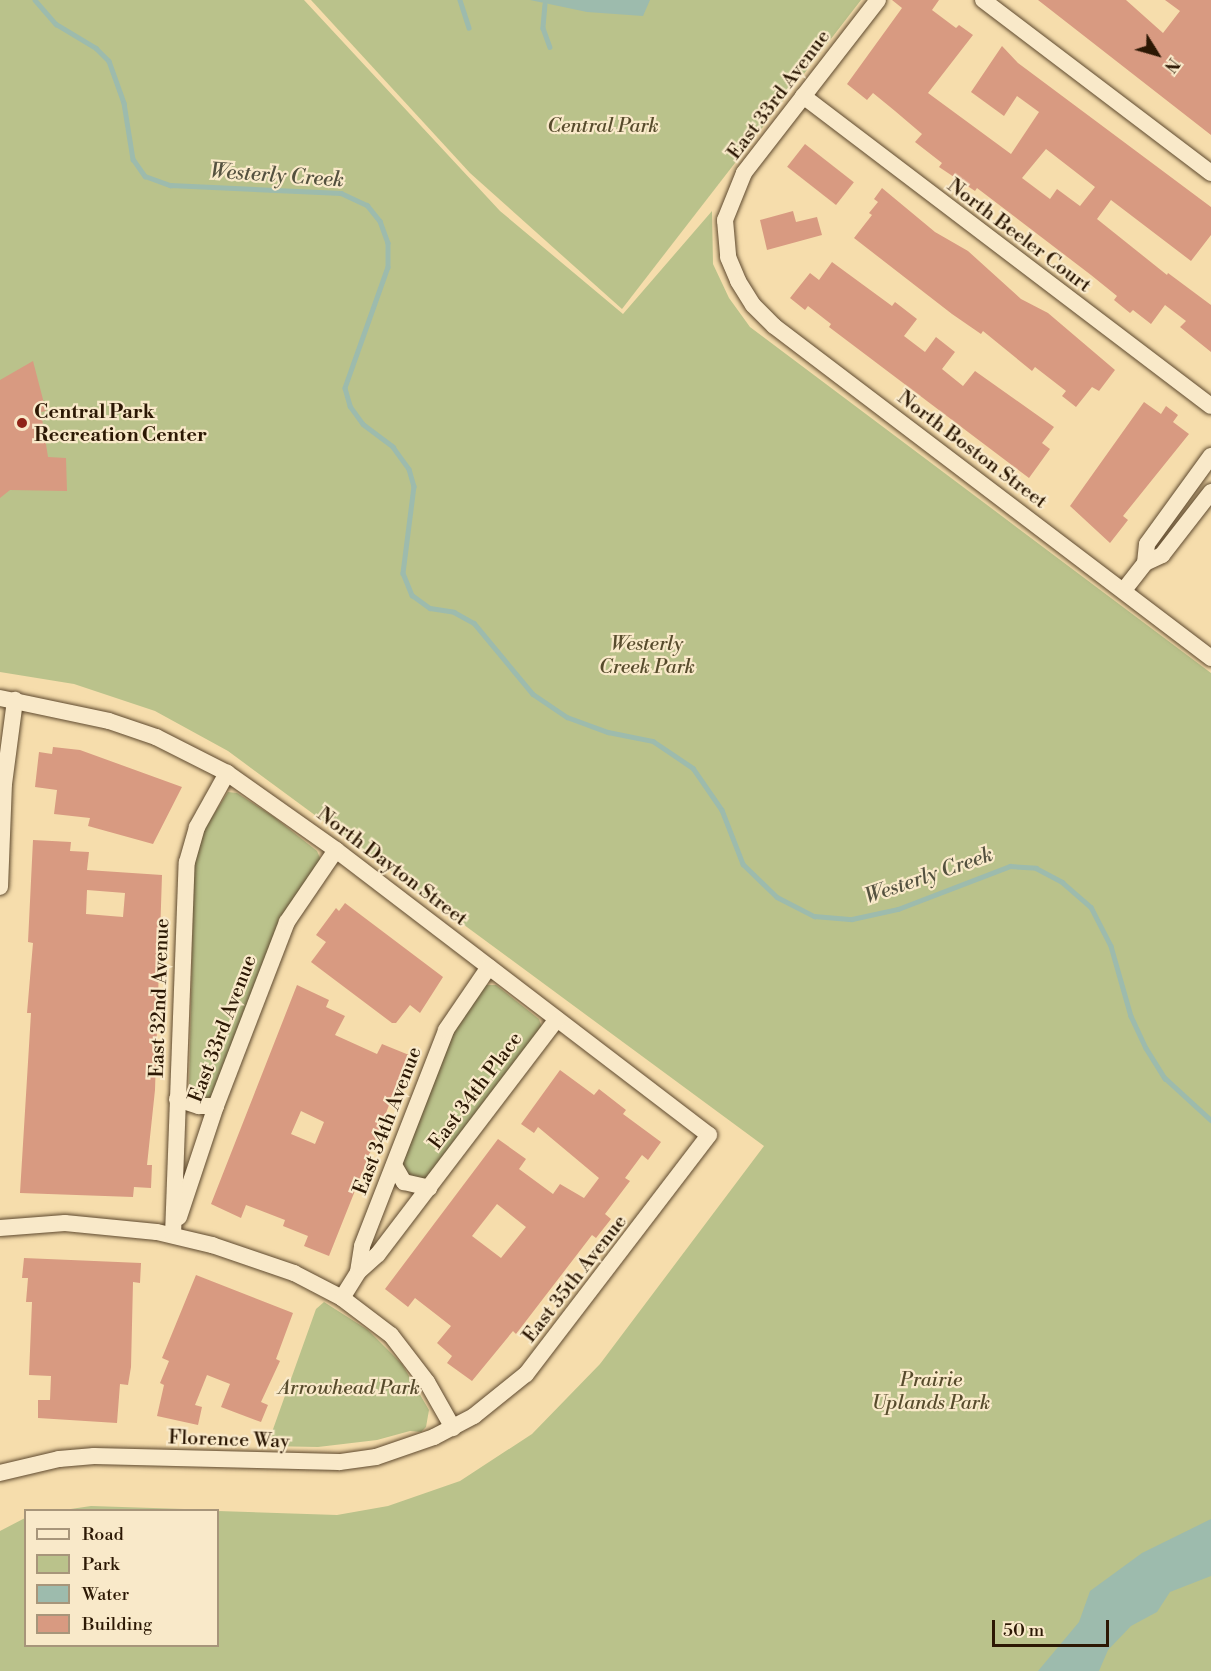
<!DOCTYPE html>
<html>
<head>
<meta charset="utf-8">
<style>
  body { margin:0 }
  #map { position:relative; width:1211px; height:1671px; overflow:hidden; background:#f6ddac; font-family:"Libre Bodoni",serif }
  div>[style] { position:absolute }
  [style*='--x'] { left:calc(var(--x)*1px); top:calc(var(--y)*1px); width:calc(var(--w)*1px); rotate:calc(var(--a)*1deg) }
  .green>* { inset:0; background:#bac28b }
  .water>* { inset:0; background:#9dbbad }
  .stream>* { height:4.5px; margin:-2.25px; padding:0 2.25px; transform-origin:2.25px; border-radius:2.25px; background:#9dbbad }
  .building>* { inset:0; background:#d89a81; transform-origin:0 0 }
  .roads { filter:drop-shadow(0 0 2px #5e492e) drop-shadow(0 0 2px #5e492e) }
  .minor>* { height:16px; margin:-8px; padding:0 8px; transform-origin:8px; border-radius:8px; background:#f9e9c9 }
  .dots>* { width:16px; height:16px; translate:-50% -50%; box-sizing:border-box; border:3px solid #f9e9c9; border-radius:50% }
  span { translate:-50% -50%; white-space:nowrap; text-align:center; line-height:1.15; -webkit-text-stroke:4.5px #f9e9c9; paint-order:stroke }
  .street-label { font-size:20px; color:#2c1804 }
  .park-label { font-size:20px; color:#574b2c; font-style:italic }
  .poi-label { font-size:20px; color:#2c1804; font-weight:700 }
  .left { translate:0 -50%; text-align:left }
  .water-label { font-size:21px; color:#54513f; font-style:italic }
  .legend { position:absolute; left:24px; top:1509px; width:195px; height:138px; box-sizing:border-box; background:#f9e9c9; border:2px solid #a7957a; margin:0; padding:8px 10px; list-style:none; font-size:18px; color:#2c1804 }
  .legend li { display:flex; align-items:center; gap:12px; height:30px }
  .legend b { width:30px; border:2px solid #a7957a }
  .north { position:absolute; left:1127px; top:24px; width:60px; height:60px; -webkit-text-stroke:4px #f9e9c9; paint-order:stroke; rotate:127deg; font-size:16px; font-weight:700; line-height:24px; text-align:center; color:#2c1804 }
  .north::after { content:''; display:block; margin:auto; width:21px; height:27px; background:#2c1804; clip-path:polygon(50% 0,100% 100%,50% 72%,0 100%) }
  .scale { position:absolute; left:992px; top:1620px; width:117px; height:27px; box-sizing:border-box; border:3px solid #2c1804; border-top:0; padding-left:8px; font-size:18px; line-height:21px; white-space:nowrap; color:#2c1804; -webkit-text-stroke:4px #f9e9c9; paint-order:stroke }
</style>
</head>
<body>
<div id="map">
  <div class="green">
    <i style="clip-path:polygon(0 0,304px 0,500px 211px,623px 314px,712px 211px,713px 264px,729px 298px,750px 327px,1211px 673px,1211px 1671px,0 1671px,0 1531px,25px 1518px,26px 1646px,218px 1646px,218px 1511px,337px 1515px,388px 1506px,460px 1481px,532px 1434px,600px 1364px,764px 1146px,228px 751px,155px 711px,74px 684px,0 672px)"></i>
    <i style="clip-path:polygon(311px 0,861px 0,622px 309px,470px 173px)"></i>
    <i style="clip-path:polygon(228px 792px,237px 793px,274px 817px,317px 851px,321px 860px,209px 1101px,194px 1099px,189px 1092px,194px 865px,203px 831px)"></i>
    <i style="clip-path:polygon(485px 985px,496px 985px,539px 1019px,542px 1028px,429px 1177px,420px 1181px,410px 1179px,402px 1165px,442px 1060px,454px 1032px)"></i>
    <i style="clip-path:polygon(324px 1302px,368px 1330px,402px 1364px,429px 1410px,426px 1427px,421px 1432px,410px 1431px,377px 1440px,318px 1447px,267px 1446px,316px 1309px)"></i>
    <i style="clip-path:polygon(91px 1506px,215px 1510px,64px 1510px)"></i>
  </div>
  <div class="water">
    <i style="clip-path:polygon(530px 0,650px 0,643px 16px,587px 12px)"></i>
    <i style="clip-path:polygon(1211px 1519px,1211px 1576px,1170px 1592px,1157px 1612px,1131px 1626px,1108px 1650px,1099px 1671px,1038px 1671px,1079px 1622px,1090px 1591px,1142px 1553px)"></i>
  </div>
  <div class="stream">
    <i style="--x:35;--y:0;--w:32;--a:49"></i>
    <i style="--x:56;--y:24;--w:47;--a:31"></i>
    <i style="--x:96;--y:48;--w:18;--a:45"></i>
    <i style="--x:109;--y:61;--w:45;--a:70.3"></i>
    <i style="--x:124;--y:103;--w:57;--a:80.9"></i>
    <i style="--x:133;--y:159;--w:21;--a:55"></i>
    <i style="--x:145;--y:176;--w:27;--a:20"></i>
    <i style="--x:170;--y:185;--w:171;--a:2.7"></i>
    <i style="--x:341;--y:193;--w:29;--a:25"></i>
    <i style="--x:367;--y:205;--w:21;--a:51"></i>
    <i style="--x:380;--y:221;--w:23;--a:70"></i>
    <i style="--x:388;--y:243;--w:24;--a:90"></i>
    <i style="--x:388;--y:267;--w:128;--a:109.6"></i>
    <i style="--x:345;--y:388;--w:19;--a:74"></i>
    <i style="--x:350;--y:406;--w:22;--a:54"></i>
    <i style="--x:363;--y:424;--w:38;--a:37"></i>
    <i style="--x:393;--y:447;--w:27;--a:54"></i>
    <i style="--x:409;--y:469;--w:18;--a:74"></i>
    <i style="--x:414;--y:486;--w:88;--a:97.2"></i>
    <i style="--x:403;--y:573;--w:24;--a:68"></i>
    <i style="--x:412;--y:595;--w:22;--a:36"></i>
    <i style="--x:430;--y:608;--w:24;--a:9"></i>
    <i style="--x:454;--y:612;--w:23;--a:29"></i>
    <i style="--x:474;--y:623;--w:92;--a:50.3"></i>
    <i style="--x:533;--y:694;--w:41;--a:34.1"></i>
    <i style="--x:567;--y:717;--w:44;--a:20.1"></i>
    <i style="--x:608;--y:732;--w:46;--a:11.3"></i>
    <i style="--x:653;--y:741;--w:48;--a:34"></i>
    <i style="--x:693;--y:768;--w:51;--a:55.4"></i>
    <i style="--x:722;--y:810;--w:58;--a:68.7"></i>
    <i style="--x:743;--y:864;--w:47;--a:44.1"></i>
    <i style="--x:777;--y:897;--w:42;--a:27.2"></i>
    <i style="--x:814;--y:916;--w:38;--a:5"></i>
    <i style="--x:852;--y:919;--w:47;--a:-12.3"></i>
    <i style="--x:898;--y:909;--w:120;--a:-21"></i>
    <i style="--x:1010;--y:866;--w:26;--a:4"></i>
    <i style="--x:1036;--y:868;--w:30;--a:28"></i>
    <i style="--x:1062;--y:882;--w:38;--a:41"></i>
    <i style="--x:1091;--y:907;--w:44;--a:62.9"></i>
    <i style="--x:1111;--y:946;--w:73;--a:74.1"></i>
    <i style="--x:1131;--y:1016;--w:35;--a:65"></i>
    <i style="--x:1146;--y:1048;--w:36;--a:58"></i>
    <i style="--x:1165;--y:1078;--w:62;--a:42.4"></i>
    <i style="--x:460;--y:0;--w:29;--a:72"></i>
    <i style="--x:545;--y:4;--w:24;--a:95"></i>
    <i style="--x:543;--y:28;--w:20;--a:70"></i>
  </div>
  <div class="building">
    <i style="clip-path:polygon(evenodd,892px 0,939px 0,932px 10px,956px 28px,959px 25px,973px 35px,928px 93px,1011px 154px,1039px 112px,1017px 96px,1004px 116px,971px 92px,1002px 46px,1018px 63px,1211px 207px,1211px 235px,1191px 261px,1111px 200px,1097px 219px,1167px 275px,1168px 273px,1211px 305px,1211px 352px,1180px 327px,1186px 321px,1165px 305px,1151px 324px,1133px 310px,1130px 313px,1114px 300px,1117px 296px,1091px 275px,977px 188px,975px 191px,939px 167px,942px 163px,915px 142px,922px 134px,895px 111px,873px 93px,867px 100px,847px 84px,902px 8px,892px 0,1046px 149px,1095px 187px,1080px 206px,1057px 189px,1050px 199px,1022px 178px,1046px 149px)"></i>
    <i style="clip-path:polygon(1038px 0,1126px 0,1163px 33px,1180px 11px,1165px 0,1211px 0,1211px 135px)"></i>
    <i style="left:805px;top:144px;width:62px;height:29px;rotate:38deg"></i>
    <i style="clip-path:polygon(882px 188px,935px 232px,968px 251px,1021px 299px,1048px 313px,1115px 370px,1099px 391px,1092px 387px,1076px 407px,1062px 396px,1066px 391px,1035px 367px,1032px 371px,983px 331px,981px 334px,952px 314px,854px 238px,872px 215px,869px 213px,878px 202px,874px 199px)"></i>
    <i style="clip-path:polygon(793px 211px,796px 222px,817px 217px,822px 235px,767px 250px,760px 220px)"></i>
    <i style="clip-path:polygon(832px 262px,892px 306px,895px 302px,917px 319px,904px 336px,925px 352px,936px 337px,955px 352px,942px 369px,963px 386px,975px 371px,1054px 427px,1042px 443px,1050px 449px,1029px 478px,829px 327px,831px 324px,808px 306px,805px 310px,790px 298px,810px 273px,819px 280px)"></i>
    <i style="clip-path:polygon(33px 361px,46px 411px,41px 412px,48px 457px,66px 458px,67px 491px,10px 490px,0 498px,0 380px)"></i>
    <i style="clip-path:polygon(1144px 402px,1161px 414px,1166px 406px,1178px 415px,1173px 422px,1189px 434px,1123px 516px,1128px 520px,1110px 543px,1070px 506px)"></i>
    <i style="clip-path:polygon(53px 747px,80px 750px,182px 787px,153px 844px,88px 826px,90px 818px,54px 814px,57px 790px,35px 787px,39px 752px,52px 754px)"></i>
    <i style="clip-path:polygon(evenodd,33px 840px,71px 842px,70px 851px,89px 852px,87px 870px,162px 875px,155px 1090px,147px 1165px,152px 1165px,151px 1188px,134px 1187px,133px 1197px,20px 1193px,31px 1013px,27px 1013px,33px 943px,28px 942px,33px 840px,87px 890px,125px 893px,123px 917px,86px 914px,87px 890px)"></i>
    <i style="clip-path:polygon(345px 903px,443px 977px,420px 1013px,410px 1005px,396px 1023px,392px 1023px,311px 962px,326px 942px,316px 935px,336px 908px,339px 911px)"></i>
    <i style="clip-path:polygon(evenodd,297px 985px,329px 1000px,326px 1007px,345px 1016px,335px 1035px,377px 1054px,382px 1044px,409px 1055px,329px 1256px,304px 1246px,308px 1236px,283px 1226px,285px 1220px,246px 1205px,241px 1218px,211px 1204px,297px 985px,301px 1111px,324px 1122px,315px 1144px,291px 1134px,301px 1111px)"></i>
    <i style="clip-path:polygon(evenodd,560px 1070px,594px 1095px,599px 1089px,626px 1110px,623px 1114px,661px 1142px,648px 1160px,642px 1155px,625px 1178px,630px 1181px,605px 1214px,611px 1219px,596px 1238px,592px 1235px,516px 1334px,513px 1331px,472px 1381px,447px 1363px,452px 1356px,437px 1343px,451px 1326px,415px 1298px,408px 1307px,385px 1289px,498px 1139px,526px 1159px,519px 1169px,553px 1194px,560px 1184px,584px 1198px,599px 1178px,538px 1127px,534px 1133px,521px 1124px,560px 1070px,497px 1204px,526px 1227px,501px 1258px,472px 1236px,497px 1204px)"></i>
    <i style="clip-path:polygon(24px 1258px,141px 1263px,140px 1283px,133px 1282px,131px 1367px,128px 1385px,120px 1384px,117px 1423px,38px 1418px,38px 1400px,50px 1400px,51px 1376px,29px 1375px,32px 1302px,26px 1302px,28px 1278px,22px 1278px)"></i>
    <i style="clip-path:polygon(196px 1275px,293px 1313px,276px 1359px,280px 1361px,261px 1402px,268px 1405px,261px 1422px,221px 1407px,230px 1384px,207px 1375px,195px 1405px,202px 1407px,198px 1425px,157px 1416px,164px 1385px,160px 1383px,169px 1361px,162px 1358px)"></i>
  </div>
  <div class="roads">
    <div class="minor">
      <i style="--x:878;--y:0;--w:219;--a:127.8"></i>
      <i style="--x:744;--y:173;--w:51;--a:112"></i>
      <i style="--x:725;--y:220;--w:37;--a:85"></i>
      <i style="--x:728;--y:257;--w:26;--a:67"></i>
      <i style="--x:738;--y:281;--w:28;--a:58"></i>
      <i style="--x:753;--y:305;--w:30;--a:45"></i>
      <i style="--x:774;--y:326;--w:549;--a:37.22"></i>
      <i style="--x:983;--y:0;--w:286;--a:37.2"></i>
      <i style="--x:803;--y:96;--w:512;--a:37.23"></i>
      <i style="--x:1145;--y:563;--w:19;--a:-25"></i>
      <i style="--x:1162;--y:555;--w:80;--a:-52.1"></i>
      <i style="--x:1124;--y:590;--w:34;--a:-52"></i>
      <i style="--x:1145;--y:563;--w:19;--a:-84"></i>
      <i style="--x:1147;--y:544;--w:109;--a:-54"></i>
      <i style="--x:0;--y:698;--w:111;--a:11.9"></i>
      <i style="--x:109;--y:721;--w:50;--a:18.8"></i>
      <i style="--x:156;--y:737;--w:80;--a:26.9"></i>
      <i style="--x:227;--y:773;--w:133;--a:35.2"></i>
      <i style="--x:336;--y:850;--w:469;--a:37.4"></i>
      <i style="--x:709;--y:1135;--w:301;--a:127.4"></i>
      <i style="--x:526;--y:1374;--w:67;--a:141.1"></i>
      <i style="--x:474;--y:1416;--w:45;--a:152.3"></i>
      <i style="--x:434;--y:1437;--w:61;--a:161"></i>
      <i style="--x:376;--y:1457;--w:37;--a:172"></i>
      <i style="--x:339;--y:1462;--w:245;--a:-178.6"></i>
      <i style="--x:94;--y:1456;--w:35;--a:175"></i>
      <i style="--x:59;--y:1459;--w:61;--a:166.7"></i>
      <i style="--x:0;--y:887;--w:103;--a:-87.8"></i>
      <i style="--x:4;--y:784;--w:85;--a:-82.5"></i>
      <i style="--x:177;--y:1099;--w:23;--a:18"></i>
      <i style="--x:199;--y:1106;--w:17;--a:0"></i>
      <i style="--x:394;--y:1165;--w:20;--a:60"></i>
      <i style="--x:404;--y:1182;--w:26;--a:13"></i>
      <i style="--x:179;--y:1217;--w:117;--a:-71.6"></i>
      <i style="--x:216;--y:1106;--w:197;--a:-68.9"></i>
      <i style="--x:287;--y:922;--w:87;--a:-55.8"></i>
      <i style="--x:0;--y:1228;--w:65;--a:-4.4"></i>
      <i style="--x:65;--y:1223;--w:92;--a:5.6"></i>
      <i style="--x:157;--y:1232;--w:57;--a:13.3"></i>
      <i style="--x:212;--y:1245;--w:87;--a:18.9"></i>
      <i style="--x:294;--y:1273;--w:54;--a:27.5"></i>
      <i style="--x:342;--y:1298;--w:61;--a:37.1"></i>
      <i style="--x:391;--y:1335;--w:59;--a:52.5"></i>
      <i style="--x:427;--y:1382;--w:53;--a:60.5"></i>
      <i style="--x:173;--y:1235;--w:373;--a:-87.9"></i>
      <i style="--x:187;--y:862;--w:36;--a:-74"></i>
      <i style="--x:197;--y:827;--w:62;--a:-60.9"></i>
      <i style="--x:358;--y:1272;--w:27;--a:-42"></i>
      <i style="--x:378;--y:1254;--w:295;--a:-52.7"></i>
      <i style="--x:342;--y:1298;--w:31;--a:-58"></i>
      <i style="--x:358;--y:1272;--w:26;--a:-81"></i>
      <i style="--x:362;--y:1246;--w:232;--a:-68.7"></i>
      <i style="--x:446;--y:1030;--w:76;--a:-55.7"></i>
    </div>
  </div>
  <div class="dots">
    <i style="left:22px;top:423px;background:#8f2418"></i>
  </div>
  <div class="street-label">
    <span style="left:779px;top:95px;rotate:-53deg">East 33rd Avenue</span>
    <span style="left:1019px;top:236px;rotate:37deg">North Beeler Court</span>
    <span style="left:972px;top:450px;rotate:37deg">North Boston Street</span>
    <span style="left:392px;top:867px;rotate:37deg">North Dayton Street</span>
    <span style="left:160px;top:998px;rotate:-88deg">East 32nd Avenue</span>
    <span style="left:223px;top:1029px;rotate:-69deg">East 33rd Avenue</span>
    <span style="left:476px;top:1091px;rotate:-53deg">East 34th Place</span>
    <span style="left:388px;top:1121px;rotate:-69deg">East 34th Avenue</span>
    <span style="left:575px;top:1279px;rotate:-52deg">East 35th Avenue</span>
    <span style="left:229px;top:1440px;rotate:2deg">Florence Way</span>
  </div>
  <div class="park-label">
    <span style="left:603px;top:126px">Central Park</span>
    <span style="left:647px;top:656px">Westerly<br>Creek Park</span>
    <span style="left:931px;top:1392px">Prairie<br>Uplands Park</span>
    <span style="left:349px;top:1388px">Arrowhead Park</span>
  </div>
  <div class="poi-label">
    <span class="left" style="left:34px;top:424px">Central Park<br>Recreation Center</span>
  </div>
  <div class="water-label">
    <span style="left:277px;top:176px;rotate:4deg">Westerly Creek</span>
    <span style="left:929px;top:876px;rotate:-19deg">Westerly Creek</span>
  </div>
  <ul class="legend">
  <li><b style="height:8px;background:#f9e9c9"></b>Road</li>
  <li><b style="height:16px;background:#bac28b"></b>Park</li>
  <li><b style="height:16px;background:#9dbbad"></b>Water</li>
  <li><b style="height:16px;background:#d89a81"></b>Building</li>
  </ul>
  <div class="north">N</div>
  <div class="scale">50 m</div>
</div>
</body>
</html>
